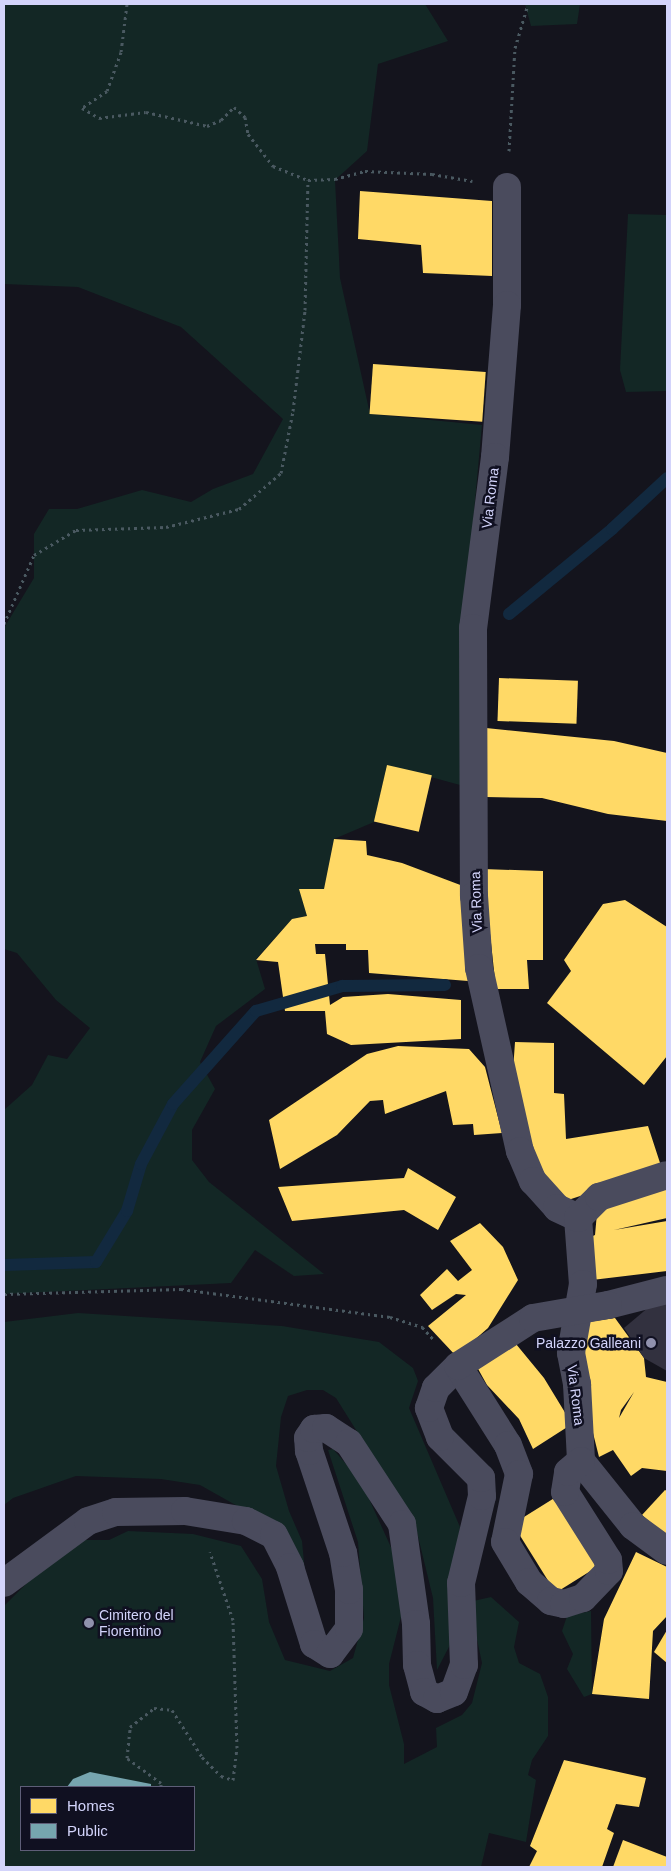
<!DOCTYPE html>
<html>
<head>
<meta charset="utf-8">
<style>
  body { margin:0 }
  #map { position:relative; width:671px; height:1871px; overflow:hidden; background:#14141d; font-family:Arial,sans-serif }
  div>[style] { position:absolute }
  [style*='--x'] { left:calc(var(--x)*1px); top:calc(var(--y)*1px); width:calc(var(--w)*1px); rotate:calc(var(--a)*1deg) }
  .green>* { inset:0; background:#132725 }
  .homes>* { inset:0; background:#ffd966; transform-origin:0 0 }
  .public>* { inset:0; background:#76a5af }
  .stream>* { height:12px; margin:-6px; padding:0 6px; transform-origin:6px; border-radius:6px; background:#12293f }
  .building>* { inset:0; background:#32313f }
  .path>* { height:3px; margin-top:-1.5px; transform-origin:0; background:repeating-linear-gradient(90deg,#4a5961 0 2.5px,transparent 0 6.5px) }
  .minor>* { height:28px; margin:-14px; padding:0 14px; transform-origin:14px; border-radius:14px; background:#4a4b5d }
  .minor-bridge>* { height:28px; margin:-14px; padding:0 14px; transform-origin:14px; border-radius:14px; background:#4a4b5d }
  .dots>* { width:14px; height:14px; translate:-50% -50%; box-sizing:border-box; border:2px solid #101021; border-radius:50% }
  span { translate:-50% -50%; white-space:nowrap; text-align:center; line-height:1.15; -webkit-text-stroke:5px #101021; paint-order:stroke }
  .street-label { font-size:14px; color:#d3d4fb }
  .poi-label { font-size:14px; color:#d3d4fb }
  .right { translate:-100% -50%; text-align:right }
  .left { translate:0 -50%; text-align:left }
  .frame { position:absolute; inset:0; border:5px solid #d3d4fb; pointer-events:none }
  .legend { position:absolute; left:20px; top:1786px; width:175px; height:65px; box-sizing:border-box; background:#101021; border:1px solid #5e5e78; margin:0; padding:6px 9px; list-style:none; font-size:15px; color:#d3d4fb }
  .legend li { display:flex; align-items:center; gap:10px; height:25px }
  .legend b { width:25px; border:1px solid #5e5e78 }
</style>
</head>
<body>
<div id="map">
  <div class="green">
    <i style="clip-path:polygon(4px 4px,425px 4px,448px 41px,378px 64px,367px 151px,335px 180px,340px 278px,370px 414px,482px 425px,462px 641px,460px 785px,387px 765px,374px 822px,334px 839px,324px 889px,300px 889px,307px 916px,292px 919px,256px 959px,265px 989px,216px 1026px,200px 1062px,215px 1089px,192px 1130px,192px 1160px,209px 1182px,324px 1274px,294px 1276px,255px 1250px,231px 1283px,4px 1294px,4px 1110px,32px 1085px,48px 1055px,67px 1059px,90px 1028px,56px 1000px,17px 953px,4px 949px,4px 628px,34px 578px,34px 534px,49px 509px,77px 509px,142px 490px,191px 502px,213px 489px,253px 474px,283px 419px,181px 327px,78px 287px,4px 284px)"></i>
    <i style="clip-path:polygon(525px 4px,580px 4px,577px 24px,531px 26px)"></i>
    <i style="clip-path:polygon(628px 214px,667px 215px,667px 391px,626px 392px,620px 370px)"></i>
    <i style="clip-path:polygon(78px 1313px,282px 1326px,379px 1342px,413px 1368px,418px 1381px,409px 1408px,460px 1527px,452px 1584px,452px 1641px,437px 1670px,433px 1598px,415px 1524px,336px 1398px,323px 1390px,307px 1390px,288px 1396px,281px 1417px,276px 1466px,289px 1511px,302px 1541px,306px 1583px,264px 1521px,200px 1485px,161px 1479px,76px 1476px,13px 1498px,4px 1505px,4px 1322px)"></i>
    <i style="clip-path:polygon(evenodd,333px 1449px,361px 1481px,394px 1554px,402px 1613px,389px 1664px,389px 1685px,404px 1744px,404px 1764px,437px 1747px,436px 1728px,462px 1715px,472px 1703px,482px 1663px,469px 1602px,491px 1597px,519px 1622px,514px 1647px,519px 1663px,540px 1674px,548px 1697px,548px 1736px,532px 1760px,528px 1775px,536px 1780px,526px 1842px,489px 1833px,481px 1867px,4px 1867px,4px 1606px,70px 1540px,109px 1540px,128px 1531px,193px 1534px,241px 1546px,262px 1579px,269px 1622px,285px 1660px,330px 1671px,353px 1658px,364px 1618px,358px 1542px,328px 1450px,333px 1449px,21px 1787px,194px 1787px,194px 1850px,21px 1850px,21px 1787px)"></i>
    <i style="clip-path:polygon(591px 1611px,592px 1694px,584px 1697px,567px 1669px,573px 1654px,562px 1631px,567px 1616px)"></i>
  </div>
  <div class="homes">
    <i style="clip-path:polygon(360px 191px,492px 201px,492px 276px,423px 273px,421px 245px,358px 239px)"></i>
    <i style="left:373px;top:364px;width:113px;height:50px;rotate:4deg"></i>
    <i style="left:499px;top:678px;width:79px;height:43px;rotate:2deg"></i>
    <i style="clip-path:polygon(486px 728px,614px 741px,667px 753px,667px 821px,608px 814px,542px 798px,486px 797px)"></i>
    <i style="left:387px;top:765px;width:46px;height:58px;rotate:13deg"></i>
    <i style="clip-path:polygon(334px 839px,366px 841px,367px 855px,402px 863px,463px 886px,468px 981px,369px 973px,368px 950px,346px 950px,346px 944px,315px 944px,316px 954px,325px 954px,330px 1005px,343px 997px,388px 994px,461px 1000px,461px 1039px,351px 1045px,327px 1034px,325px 1011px,285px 1011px,278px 962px,256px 960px,292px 919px,307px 916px,299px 889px,324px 889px)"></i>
    <i style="clip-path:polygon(483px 869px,543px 871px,543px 960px,527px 960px,529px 989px,496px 989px)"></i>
    <i style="clip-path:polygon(625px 900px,667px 927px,667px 1056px,644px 1085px,547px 1003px,571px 971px,564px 960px,603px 904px)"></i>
    <i style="clip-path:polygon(515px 1042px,554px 1043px,554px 1093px,564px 1094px,566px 1139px,648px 1126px,662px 1169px,562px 1202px,547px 1189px,512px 1085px)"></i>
    <i style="clip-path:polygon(398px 1046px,469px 1049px,485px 1067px,502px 1133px,474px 1135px,473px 1124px,453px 1125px,446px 1091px,385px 1114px,383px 1100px,370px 1101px,337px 1135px,280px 1169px,269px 1120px,367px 1054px)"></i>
    <i style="clip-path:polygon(408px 1168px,456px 1197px,438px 1230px,404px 1210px,292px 1221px,278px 1187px,404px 1178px)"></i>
    <i style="clip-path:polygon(667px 1180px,667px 1218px,614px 1230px,667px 1221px,667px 1271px,592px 1280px,584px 1240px,595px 1235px,598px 1202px)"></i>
    <i style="clip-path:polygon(480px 1223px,503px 1247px,518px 1280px,488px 1328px,456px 1356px,428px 1326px,466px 1295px,456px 1294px,432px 1310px,420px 1295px,447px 1269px,458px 1281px,472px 1270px,450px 1241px)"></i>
    <i style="clip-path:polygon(evenodd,615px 1318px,644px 1358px,646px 1377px,667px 1382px,667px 1471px,642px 1468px,631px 1476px,613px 1450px,599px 1457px,589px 1417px,582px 1323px,615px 1318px,634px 1392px,619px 1418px,621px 1410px,634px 1392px)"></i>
    <i style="clip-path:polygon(516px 1344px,544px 1378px,572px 1424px,533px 1449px,519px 1419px,487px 1385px,477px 1367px)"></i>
    <i style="clip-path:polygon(665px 1490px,667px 1491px,667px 1537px,642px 1515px)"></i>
    <i style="left:556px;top:1497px;width:81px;height:51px;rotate:58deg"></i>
    <i style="clip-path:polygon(636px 1552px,667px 1567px,667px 1616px,653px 1631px,649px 1699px,592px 1694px,604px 1619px)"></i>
    <i style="clip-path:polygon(667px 1630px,667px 1663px,654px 1652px)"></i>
    <i style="clip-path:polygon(564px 1760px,646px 1778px,639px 1807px,616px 1804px,607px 1829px,614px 1833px,602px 1867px,529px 1867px,537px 1851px,530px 1846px)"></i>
    <i style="clip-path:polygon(623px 1840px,667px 1857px,667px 1867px,613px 1867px)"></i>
  </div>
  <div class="public">
    <i style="clip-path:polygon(90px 1772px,151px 1784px,151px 1787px,67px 1787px,73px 1779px)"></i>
  </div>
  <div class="stream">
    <i style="--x:509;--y:614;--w:134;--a:-39.5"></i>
    <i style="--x:612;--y:529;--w:75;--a:-42.8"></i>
    <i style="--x:4;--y:1265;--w:92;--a:-1.9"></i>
    <i style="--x:96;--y:1262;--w:60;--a:-58.7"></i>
    <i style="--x:127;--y:1211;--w:49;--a:-73.4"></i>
    <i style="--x:141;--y:1164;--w:68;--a:-61.9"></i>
    <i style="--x:173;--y:1104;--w:125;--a:-48.3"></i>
    <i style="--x:256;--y:1011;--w:90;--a:-16.2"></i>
    <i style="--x:342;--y:986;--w:103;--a:-0.6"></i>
  </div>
  <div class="building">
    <i style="clip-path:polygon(667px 1300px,667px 1371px,644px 1358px,624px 1328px,656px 1301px)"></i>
  </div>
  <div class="path">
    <i style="--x:127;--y:4;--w:48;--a:97.1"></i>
    <i style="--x:121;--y:52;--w:41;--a:109.7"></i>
    <i style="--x:107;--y:91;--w:30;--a:146"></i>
    <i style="--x:82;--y:108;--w:20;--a:30"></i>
    <i style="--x:99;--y:118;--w:47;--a:-7.3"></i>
    <i style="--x:146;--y:112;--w:63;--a:12.9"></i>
    <i style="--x:207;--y:126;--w:15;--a:-23"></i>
    <i style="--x:221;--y:120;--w:18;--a:-45"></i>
    <i style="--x:234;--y:107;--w:15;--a:42"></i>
    <i style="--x:245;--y:117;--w:17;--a:80"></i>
    <i style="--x:248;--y:134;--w:41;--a:52"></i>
    <i style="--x:273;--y:166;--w:37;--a:22"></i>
    <i style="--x:509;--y:151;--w:103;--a:-86.7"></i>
    <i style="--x:515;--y:48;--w:46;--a:-73.5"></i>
    <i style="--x:4;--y:624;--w:75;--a:-66.5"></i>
    <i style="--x:34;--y:555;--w:49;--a:-30.8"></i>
    <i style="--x:76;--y:530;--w:90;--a:-1.9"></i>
    <i style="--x:166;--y:527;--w:75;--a:-13.9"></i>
    <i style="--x:239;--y:509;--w:55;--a:-40.6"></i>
    <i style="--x:281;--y:473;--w:63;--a:-79"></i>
    <i style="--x:293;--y:411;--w:102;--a:-83.2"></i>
    <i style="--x:305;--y:310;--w:130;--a:-88.7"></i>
    <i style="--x:308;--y:180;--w:27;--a:-2"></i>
    <i style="--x:335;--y:179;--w:31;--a:-15"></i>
    <i style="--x:365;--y:171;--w:67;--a:2.6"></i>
    <i style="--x:432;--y:174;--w:41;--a:9.9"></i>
    <i style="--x:4;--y:1294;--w:177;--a:-1.6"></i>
    <i style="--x:181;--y:1289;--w:211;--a:7.6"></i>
    <i style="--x:390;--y:1317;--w:34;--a:17"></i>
    <i style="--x:422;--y:1327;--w:18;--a:47"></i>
    <i style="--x:161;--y:1787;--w:4;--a:-90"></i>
    <i style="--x:161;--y:1783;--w:42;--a:-143.7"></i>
    <i style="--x:127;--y:1758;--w:31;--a:-84"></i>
    <i style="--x:130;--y:1727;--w:31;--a:-38"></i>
    <i style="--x:154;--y:1708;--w:18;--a:6"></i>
    <i style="--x:172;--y:1710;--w:56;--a:57.4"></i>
    <i style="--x:202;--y:1757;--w:27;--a:45"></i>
    <i style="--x:221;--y:1776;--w:13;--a:18"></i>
    <i style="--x:233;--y:1780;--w:32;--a:-83"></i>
    <i style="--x:237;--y:1748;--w:128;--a:-91.8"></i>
    <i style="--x:233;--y:1620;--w:72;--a:-108.7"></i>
  </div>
  <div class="minor">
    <i style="--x:507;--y:187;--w:118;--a:90"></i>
    <i style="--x:507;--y:305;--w:152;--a:94.5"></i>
    <i style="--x:495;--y:457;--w:172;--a:97.3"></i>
    <i style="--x:473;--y:628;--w:268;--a:89.8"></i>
    <i style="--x:474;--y:896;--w:72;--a:86"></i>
    <i style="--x:479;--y:968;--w:188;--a:77.4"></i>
    <i style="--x:520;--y:1151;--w:33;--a:67"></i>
    <i style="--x:533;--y:1181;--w:36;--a:48"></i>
    <i style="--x:557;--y:1208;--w:23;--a:25"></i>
    <i style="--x:578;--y:1218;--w:66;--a:85.7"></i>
    <i style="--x:583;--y:1284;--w:70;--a:99.9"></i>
    <i style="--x:571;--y:1353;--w:32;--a:79"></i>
    <i style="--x:577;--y:1384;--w:77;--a:87"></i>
    <i style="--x:581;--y:1461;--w:83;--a:51.3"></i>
    <i style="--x:633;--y:1526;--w:42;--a:36.3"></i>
    <i style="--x:578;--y:1218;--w:30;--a:-45"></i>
    <i style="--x:599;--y:1197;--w:71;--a:-17.9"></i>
    <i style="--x:608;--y:1305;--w:61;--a:-14.3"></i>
    <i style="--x:4;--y:1583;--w:104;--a:-36.4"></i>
    <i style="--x:88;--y:1521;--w:29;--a:-18"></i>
    <i style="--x:116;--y:1512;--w:69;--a:-0.8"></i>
    <i style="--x:185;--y:1511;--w:62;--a:9.3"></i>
    <i style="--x:246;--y:1521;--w:31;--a:27"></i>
    <i style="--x:274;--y:1535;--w:36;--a:63"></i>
    <i style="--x:290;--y:1567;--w:81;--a:72.7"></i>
    <i style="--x:314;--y:1644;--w:19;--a:32"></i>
    <i style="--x:330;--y:1654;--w:31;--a:-53"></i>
    <i style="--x:349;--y:1629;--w:39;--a:-90"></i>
    <i style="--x:349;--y:1590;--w:37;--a:-99"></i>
    <i style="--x:343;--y:1553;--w:108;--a:-108.4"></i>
    <i style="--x:309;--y:1451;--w:13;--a:-94"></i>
    <i style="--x:308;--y:1438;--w:11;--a:-56"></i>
    <i style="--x:314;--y:1429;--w:12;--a:-5"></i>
    <i style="--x:326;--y:1428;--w:27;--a:33"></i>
    <i style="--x:349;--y:1443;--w:97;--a:56.8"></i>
    <i style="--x:402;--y:1524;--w:101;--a:82"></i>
    <i style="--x:416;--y:1624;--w:41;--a:88.6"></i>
    <i style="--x:417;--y:1665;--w:28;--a:75"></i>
    <i style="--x:424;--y:1692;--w:15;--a:28"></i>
    <i style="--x:437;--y:1699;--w:18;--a:-22"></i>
    <i style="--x:454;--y:1692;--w:29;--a:-70"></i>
    <i style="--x:464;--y:1665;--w:82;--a:-92.1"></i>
    <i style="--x:461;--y:1583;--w:89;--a:-76.4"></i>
    <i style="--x:482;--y:1496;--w:18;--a:-93"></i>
    <i style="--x:481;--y:1478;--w:58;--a:-135"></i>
    <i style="--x:440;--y:1437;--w:31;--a:-111"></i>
    <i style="--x:429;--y:1408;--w:21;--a:-71"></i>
    <i style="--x:436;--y:1388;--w:31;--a:-45"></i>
    <i style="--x:458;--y:1366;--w:93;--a:57.7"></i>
    <i style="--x:508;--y:1445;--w:31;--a:69"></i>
    <i style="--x:519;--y:1474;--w:69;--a:101.6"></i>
    <i style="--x:505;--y:1542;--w:47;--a:59"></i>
    <i style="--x:529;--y:1582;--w:29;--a:41"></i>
    <i style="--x:551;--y:1601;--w:13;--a:13"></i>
    <i style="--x:564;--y:1604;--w:20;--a:-18"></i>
    <i style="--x:583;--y:1598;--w:37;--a:-46"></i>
    <i style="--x:609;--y:1571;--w:11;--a:-95"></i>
    <i style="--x:608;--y:1560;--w:80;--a:-122.3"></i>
    <i style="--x:565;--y:1492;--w:20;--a:-81"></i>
    <i style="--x:568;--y:1472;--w:17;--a:-40"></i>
  </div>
  <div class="minor-bridge">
    <i style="--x:458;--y:1366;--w:89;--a:-32.6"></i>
    <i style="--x:533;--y:1318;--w:76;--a:-9.8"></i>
  </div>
  <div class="dots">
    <i style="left:651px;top:1343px;background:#9091ad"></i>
    <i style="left:89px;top:1623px;background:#9091ad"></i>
  </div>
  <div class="street-label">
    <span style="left:490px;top:498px;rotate:-83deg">Via Roma</span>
    <span style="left:476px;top:902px;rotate:-92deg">Via Roma</span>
    <span style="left:576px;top:1395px;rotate:83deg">Via Roma</span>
  </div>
  <div class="poi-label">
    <span class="right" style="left:641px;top:1343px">Palazzo Galleani</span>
    <span class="left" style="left:99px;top:1623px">Cimitero del<br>Fiorentino</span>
  </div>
  <div class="frame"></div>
  <ul class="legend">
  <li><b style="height:14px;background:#ffd966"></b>Homes</li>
  <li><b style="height:14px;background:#76a5af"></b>Public</li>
  </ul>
</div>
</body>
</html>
